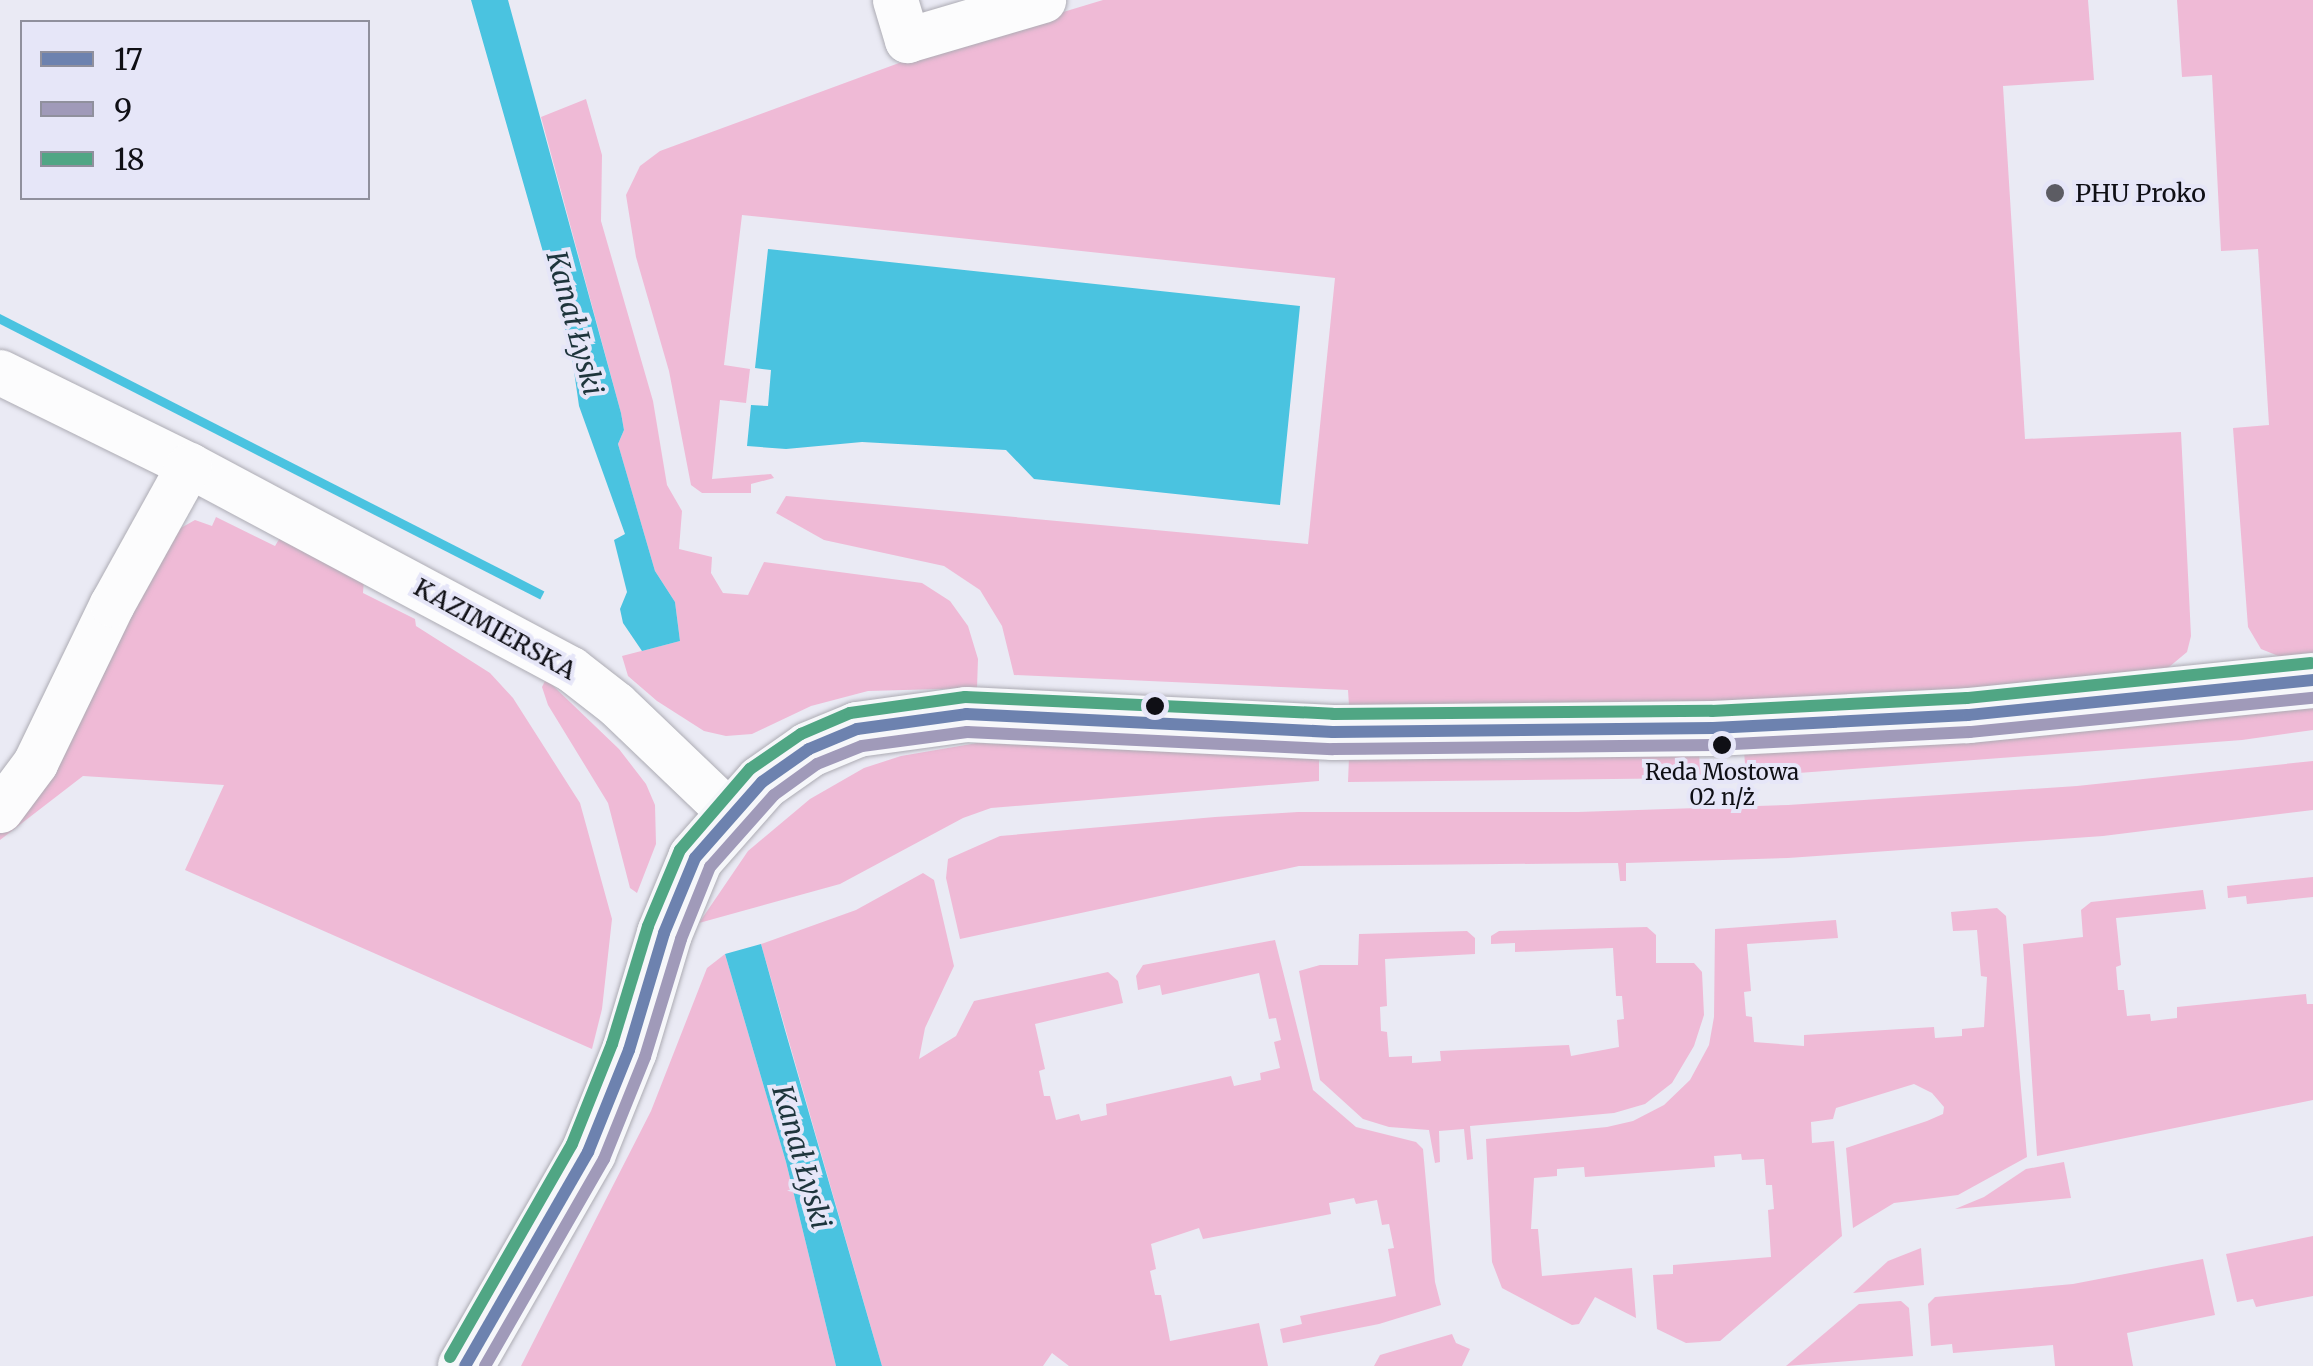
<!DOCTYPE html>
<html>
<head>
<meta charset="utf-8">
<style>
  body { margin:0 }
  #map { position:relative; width:2313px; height:1366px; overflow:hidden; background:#eaeaf4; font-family:Merriweather,serif }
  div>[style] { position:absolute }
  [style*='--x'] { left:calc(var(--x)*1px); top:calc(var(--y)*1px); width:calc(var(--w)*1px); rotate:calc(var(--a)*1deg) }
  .green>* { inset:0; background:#efbad6 }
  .water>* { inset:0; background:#4ac3e0; transform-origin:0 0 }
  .roads { filter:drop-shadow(0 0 2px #adacb4) drop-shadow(0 0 2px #adacb4) }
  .street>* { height:45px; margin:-22.5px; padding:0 22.5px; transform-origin:22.5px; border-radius:22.5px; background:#fcfcfd }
  .secondary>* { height:55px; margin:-27.5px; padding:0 27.5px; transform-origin:27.5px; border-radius:27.5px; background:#f6f7fa }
  .bus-1>* { height:12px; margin:-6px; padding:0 6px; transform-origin:6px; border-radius:6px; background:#6d82af }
  .bus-2>* { height:12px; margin:-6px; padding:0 6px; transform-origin:6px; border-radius:6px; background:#a09ab9 }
  .bus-3>* { height:12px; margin:-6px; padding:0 6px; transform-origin:6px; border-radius:6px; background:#50a684 }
  .dots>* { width:28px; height:28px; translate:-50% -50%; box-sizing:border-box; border:5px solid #e6e6f8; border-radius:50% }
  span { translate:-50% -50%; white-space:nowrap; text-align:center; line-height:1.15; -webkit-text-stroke:8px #e6e6f8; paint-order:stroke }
  .bus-label { font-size:22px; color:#0f0f15 }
  .poi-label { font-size:25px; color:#0f0f15 }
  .left { translate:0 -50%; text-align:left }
  .street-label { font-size:25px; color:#0f0f15 }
  .water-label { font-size:28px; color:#1e353c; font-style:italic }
  .legend { position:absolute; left:20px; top:20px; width:350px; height:180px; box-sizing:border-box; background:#e6e6f8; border:2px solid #90909d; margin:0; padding:12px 18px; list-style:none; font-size:30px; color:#0f0f15 }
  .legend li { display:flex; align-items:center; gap:20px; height:50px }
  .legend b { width:50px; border:2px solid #90909d }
</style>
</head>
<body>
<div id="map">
  <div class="green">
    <i style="clip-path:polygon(1103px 0,2088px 0,2094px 80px,2003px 86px,2025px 439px,2181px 432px,2191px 636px,2187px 652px,2163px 672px,1881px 695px,1665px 704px,1349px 706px,1348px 690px,1014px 675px,1002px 626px,980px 590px,944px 566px,824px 540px,776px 513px,786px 496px,1308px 544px,1335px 278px,742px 215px,724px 365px,750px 369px,746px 403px,720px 400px,712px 479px,771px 474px,774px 478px,751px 484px,751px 493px,702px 493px,691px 485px,669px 371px,636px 257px,626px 195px,640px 166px,660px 151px,918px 56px)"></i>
    <i style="clip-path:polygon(2177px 0,2313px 0,2313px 655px,2286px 659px,2261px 649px,2248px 627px,2233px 428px,2269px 425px,2258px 249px,2221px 251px,2212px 75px,2182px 77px)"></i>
    <i style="clip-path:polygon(586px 99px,602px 155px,601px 221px,653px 401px,667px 485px,682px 511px,679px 549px,712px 557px,711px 573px,723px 593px,748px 595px,764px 562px,922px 583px,950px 601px,968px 626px,978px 659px,977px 688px,868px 691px,811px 706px,752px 734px,726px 736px,704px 731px,657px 701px,628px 676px,622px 656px,680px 641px,675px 602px,655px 571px,618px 444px,624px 430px,621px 413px,541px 117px)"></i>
    <i style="clip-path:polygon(216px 517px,275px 546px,281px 536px,364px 580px,363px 593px,415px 619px,416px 626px,490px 673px,513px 698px,580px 803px,612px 919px,602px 1009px,592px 1049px,185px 870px,224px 785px,83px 776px,0 840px,0 826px,172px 533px,195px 520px,212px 526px)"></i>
    <i style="clip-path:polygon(546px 679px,619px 749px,646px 784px,655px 805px,656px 844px,637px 893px,630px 888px,608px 803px,548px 705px,542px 687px)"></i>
    <i style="clip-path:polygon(2313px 706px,2313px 730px,2242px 740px,1746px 777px,1744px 751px)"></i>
    <i style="clip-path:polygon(977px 743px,1319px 757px,1319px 781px,991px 808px,963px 818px,840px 884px,699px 923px,748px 851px,810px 799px,864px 768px,901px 756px)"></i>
    <i style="clip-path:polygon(1699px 753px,1701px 778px,1348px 782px,1349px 757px,1512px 760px)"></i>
    <i style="clip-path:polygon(2313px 761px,2313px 810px,2103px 836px,1788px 858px,1626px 863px,1626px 881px,1620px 881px,1618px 863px,1299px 866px,960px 939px,946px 878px,948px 859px,1000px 836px,1215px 817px,1298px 812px,1578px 812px,1788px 805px,2077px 786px)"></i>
    <i style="clip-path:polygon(923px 873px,934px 880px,954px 966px,925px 1028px,919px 1059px,956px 1036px,974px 1001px,1108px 972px,1118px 981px,1123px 1003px,1035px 1024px,1045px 1069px,1039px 1071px,1044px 1096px,1050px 1096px,1056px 1120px,1079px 1114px,1081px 1121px,1107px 1115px,1106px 1104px,1231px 1076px,1234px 1086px,1261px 1080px,1260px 1073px,1280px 1068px,1274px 1042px,1281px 1040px,1276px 1018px,1269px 1019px,1259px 973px,1162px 995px,1160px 985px,1138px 990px,1136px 976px,1143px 965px,1275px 940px,1313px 1090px,1356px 1127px,1416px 1142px,1423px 1149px,1435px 1282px,1441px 1305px,1379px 1324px,1283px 1343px,1280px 1329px,1302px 1324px,1300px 1316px,1396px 1296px,1388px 1249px,1394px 1248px,1389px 1224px,1382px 1225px,1377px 1200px,1356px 1204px,1354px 1198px,1329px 1203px,1331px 1214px,1203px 1239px,1199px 1228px,1151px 1244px,1156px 1269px,1150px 1271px,1155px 1295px,1161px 1295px,1170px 1341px,1259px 1323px,1268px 1366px,1069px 1366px,1052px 1353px,1043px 1366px,882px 1366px,761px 944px,856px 910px)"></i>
    <i style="clip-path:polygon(2313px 877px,2313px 897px,2247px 904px,2246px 896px,2228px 898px,2227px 886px)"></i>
    <i style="clip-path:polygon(2203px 890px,2206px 909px,2116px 918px,2121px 965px,2116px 967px,2118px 990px,2124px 990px,2127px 1016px,2150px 1014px,2151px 1021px,2177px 1018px,2177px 1007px,2306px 994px,2307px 1004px,2313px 1004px,2313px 1100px,2037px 1156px,2023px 944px,2083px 937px,2081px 910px,2091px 902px)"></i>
    <i style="clip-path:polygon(1997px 908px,2006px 916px,2027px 1157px,1958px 1195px,1894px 1203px,1853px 1228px,1846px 1148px,1927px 1121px,1943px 1114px,1944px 1107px,1932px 1093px,1914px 1084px,1836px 1108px,1833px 1119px,1811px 1122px,1812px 1143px,1834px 1141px,1842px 1236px,1720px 1341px,1686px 1343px,1657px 1329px,1653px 1275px,1673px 1274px,1673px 1265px,1771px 1257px,1768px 1210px,1774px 1209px,1772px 1185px,1766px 1185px,1764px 1159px,1742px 1160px,1741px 1154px,1714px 1156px,1715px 1167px,1585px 1177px,1584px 1167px,1557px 1169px,1557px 1176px,1534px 1178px,1531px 1229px,1538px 1229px,1542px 1276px,1632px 1268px,1636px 1318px,1595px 1297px,1579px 1324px,1572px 1325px,1502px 1288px,1492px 1262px,1486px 1139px,1607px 1127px,1633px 1121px,1664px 1105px,1690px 1080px,1709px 1045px,1714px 1017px,1715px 929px,1836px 920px,1838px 938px,1747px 944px,1751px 991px,1744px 992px,1746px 1016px,1752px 1017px,1754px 1042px,1804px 1046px,1804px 1035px,1934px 1027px,1935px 1038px,1962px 1036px,1962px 1029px,1984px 1027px,1987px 977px,1981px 976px,1977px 930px,1953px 931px,1951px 912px)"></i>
    <i style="clip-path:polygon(1647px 927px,1656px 935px,1656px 963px,1694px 963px,1702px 972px,1704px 1015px,1694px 1046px,1672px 1083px,1645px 1104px,1614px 1113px,1470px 1126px,1473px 1159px,1467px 1160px,1464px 1129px,1439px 1131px,1440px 1162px,1435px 1163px,1429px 1130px,1389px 1127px,1363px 1119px,1320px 1080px,1299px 971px,1320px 965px,1358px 965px,1359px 934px,1467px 931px,1475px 938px,1475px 954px,1385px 959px,1387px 1006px,1380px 1007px,1381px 1031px,1387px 1032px,1389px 1057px,1412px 1056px,1412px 1063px,1441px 1061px,1440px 1051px,1569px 1045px,1571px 1056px,1619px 1047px,1617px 1020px,1624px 1019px,1622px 996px,1616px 996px,1613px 948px,1515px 952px,1515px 943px,1491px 944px,1491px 936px,1499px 931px)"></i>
    <i style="clip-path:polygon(725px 954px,786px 1162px,836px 1366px,521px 1366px,651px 1111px,707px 968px)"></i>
    <i style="clip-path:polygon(2064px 1162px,2071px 1198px,1955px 1209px,1984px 1197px,2026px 1169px)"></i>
    <i style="clip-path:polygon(2313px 1236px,2313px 1296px,2256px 1307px,2253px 1299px,2237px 1302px,2226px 1254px)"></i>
    <i style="clip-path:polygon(1921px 1248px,1924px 1285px,1853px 1293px,1888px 1261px)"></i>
    <i style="clip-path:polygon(2203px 1259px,2215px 1315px,2127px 1333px,2133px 1366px,2055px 1366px,2053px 1345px,1953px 1353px,1952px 1344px,1931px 1346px,1928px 1304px,1935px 1297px,2073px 1284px)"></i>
    <i style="clip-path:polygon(1901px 1301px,1909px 1308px,1913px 1356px,1786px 1366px,1859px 1304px)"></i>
    <i style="clip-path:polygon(1452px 1334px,1456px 1343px,1470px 1349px,1462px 1366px,1374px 1366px,1380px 1355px)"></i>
  </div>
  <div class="water">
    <i style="clip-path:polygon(471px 0,508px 0,621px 413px,624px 430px,618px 444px,655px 571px,675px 602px,680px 641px,642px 651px,623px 623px,620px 609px,627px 592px,614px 540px,625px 534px,579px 406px,571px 350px)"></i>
    <i style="clip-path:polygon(768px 249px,1300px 306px,1280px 505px,1034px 479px,1006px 450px,862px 442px,786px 449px,747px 446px,751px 405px,768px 406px,771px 370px,755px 368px)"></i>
    <i style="left:0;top:314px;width:611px;height:9px;rotate:27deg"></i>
    <i style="clip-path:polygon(761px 944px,785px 1030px,882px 1366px,836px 1366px,786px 1162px,725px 954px)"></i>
  </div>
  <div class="roads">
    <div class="street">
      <i style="--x:895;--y:0;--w:42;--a:73.3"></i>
      <i style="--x:907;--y:40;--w:142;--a:-16.4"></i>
      <i style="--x:0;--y:372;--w:211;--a:26.2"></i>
      <i style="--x:189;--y:465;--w:433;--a:28.1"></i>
      <i style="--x:571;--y:669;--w:57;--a:37.9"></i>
      <i style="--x:616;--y:704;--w:158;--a:43.7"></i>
      <i style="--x:0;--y:810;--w:59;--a:-53.3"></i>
      <i style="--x:35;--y:763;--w:177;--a:-64.2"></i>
      <i style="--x:112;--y:604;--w:159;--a:-61"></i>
    </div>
    <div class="secondary">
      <i style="--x:465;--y:1366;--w:247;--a:-60.1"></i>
      <i style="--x:588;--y:1152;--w:110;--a:-68.1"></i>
      <i style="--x:629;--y:1050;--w:122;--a:-73.3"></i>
      <i style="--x:664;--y:933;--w:81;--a:-67.5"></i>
      <i style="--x:695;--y:858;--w:101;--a:-48.6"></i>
      <i style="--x:762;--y:782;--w:57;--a:-35.1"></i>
      <i style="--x:809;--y:749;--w:52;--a:-22.6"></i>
      <i style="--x:857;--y:729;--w:110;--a:-7.8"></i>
      <i style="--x:966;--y:714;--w:367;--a:2.8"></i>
      <i style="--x:1333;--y:732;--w:380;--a:-0.6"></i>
      <i style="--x:1713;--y:728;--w:255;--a:-2.9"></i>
      <i style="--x:1968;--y:715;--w:347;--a:-5.8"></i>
    </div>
  </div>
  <div class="bus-1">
    <i style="--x:465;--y:1366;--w:247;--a:-60.1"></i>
    <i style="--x:588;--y:1152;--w:110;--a:-68.1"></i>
    <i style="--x:629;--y:1050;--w:122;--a:-73.3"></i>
    <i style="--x:664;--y:933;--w:81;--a:-67.5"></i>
    <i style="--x:695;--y:858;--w:101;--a:-48.6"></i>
    <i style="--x:762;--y:782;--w:57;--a:-35.1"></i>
    <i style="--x:809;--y:749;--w:52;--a:-22.6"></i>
    <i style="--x:857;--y:729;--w:110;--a:-7.8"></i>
    <i style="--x:966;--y:714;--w:367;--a:2.8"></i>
    <i style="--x:1333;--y:732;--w:380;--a:-0.6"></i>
    <i style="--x:1713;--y:728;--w:255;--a:-2.9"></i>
    <i style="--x:1968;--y:715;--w:347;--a:-5.8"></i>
  </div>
  <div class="bus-2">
    <i style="--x:485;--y:1366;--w:239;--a:-60.1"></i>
    <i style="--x:604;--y:1159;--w:110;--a:-68.1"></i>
    <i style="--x:645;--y:1057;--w:123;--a:-73"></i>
    <i style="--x:681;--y:939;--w:78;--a:-68.1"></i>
    <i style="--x:710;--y:867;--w:96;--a:-48.4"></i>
    <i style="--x:774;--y:795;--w:53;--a:-35.8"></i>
    <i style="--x:817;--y:764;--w:48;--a:-21.8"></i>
    <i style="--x:862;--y:746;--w:106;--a:-7.6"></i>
    <i style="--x:967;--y:732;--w:366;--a:2.7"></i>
    <i style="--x:1333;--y:749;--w:381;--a:-0.6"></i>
    <i style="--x:1714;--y:745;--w:256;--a:-2.9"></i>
    <i style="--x:1970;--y:732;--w:345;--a:-5.7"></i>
  </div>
  <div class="bus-3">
    <i style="--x:450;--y:1357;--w:245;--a:-60.2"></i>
    <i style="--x:572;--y:1144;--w:108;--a:-68.2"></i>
    <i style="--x:612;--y:1044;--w:123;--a:-73"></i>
    <i style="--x:648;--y:926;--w:82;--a:-67.2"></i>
    <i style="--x:680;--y:850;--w:107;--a:-49.2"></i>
    <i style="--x:750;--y:769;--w:62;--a:-34.5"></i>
    <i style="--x:801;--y:734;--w:53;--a:-23.2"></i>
    <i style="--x:850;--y:713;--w:116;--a:-7.9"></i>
    <i style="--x:965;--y:697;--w:368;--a:2.6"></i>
    <i style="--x:1333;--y:714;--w:379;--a:-0.5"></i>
    <i style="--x:1712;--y:711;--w:255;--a:-2.9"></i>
    <i style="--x:1967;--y:698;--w:346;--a:-5.8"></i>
  </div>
  <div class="dots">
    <i style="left:2055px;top:193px;background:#5c5c63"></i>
    <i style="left:1155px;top:706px;background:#0f0f15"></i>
    <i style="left:1722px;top:745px;background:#0f0f15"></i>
  </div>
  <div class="bus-label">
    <span style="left:1722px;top:785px">Reda Mostowa<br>02 n/ż</span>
  </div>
  <div class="poi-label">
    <span class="left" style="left:2075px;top:193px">PHU Proko</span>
  </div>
  <div class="street-label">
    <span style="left:495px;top:629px;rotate:29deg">KAZIMIERSKA</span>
  </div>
  <div class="water-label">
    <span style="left:575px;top:323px;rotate:75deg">Kanał Łyski</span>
    <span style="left:802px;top:1157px;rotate:74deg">Kanał Łyski</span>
  </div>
  <ul class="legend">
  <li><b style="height:12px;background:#6d82af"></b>17</li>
  <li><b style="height:12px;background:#a09ab9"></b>9</li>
  <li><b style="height:12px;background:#50a684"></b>18</li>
  </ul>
</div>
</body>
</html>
